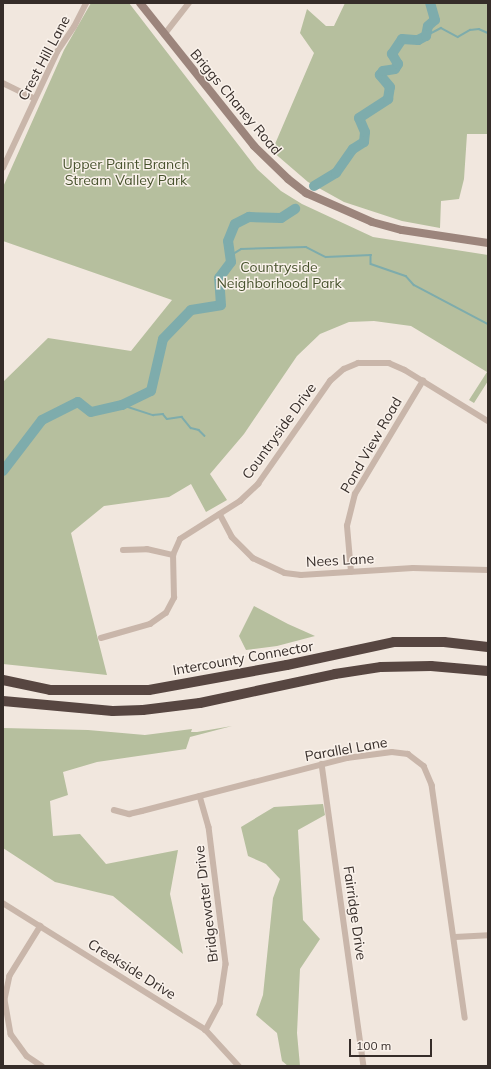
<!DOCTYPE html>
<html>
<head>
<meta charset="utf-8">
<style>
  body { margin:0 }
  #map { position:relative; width:491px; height:1069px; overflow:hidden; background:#f1e7de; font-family:Mulish,sans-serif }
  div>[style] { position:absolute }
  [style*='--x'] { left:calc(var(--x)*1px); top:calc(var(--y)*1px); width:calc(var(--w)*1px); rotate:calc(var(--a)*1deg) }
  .green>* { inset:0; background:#b6bf9e }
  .stream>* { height:1.5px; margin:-0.75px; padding:0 0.75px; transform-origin:0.75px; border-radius:0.75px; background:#7eacac }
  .river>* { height:10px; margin:-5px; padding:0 5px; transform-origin:5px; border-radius:5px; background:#7eacac }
  .street>* { height:5.5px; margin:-2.75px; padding:0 2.75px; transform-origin:2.75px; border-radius:2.75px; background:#c9b6aa }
  .secondary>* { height:8px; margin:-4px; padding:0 4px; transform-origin:4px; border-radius:4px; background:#9c857c }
  .highway>* { height:10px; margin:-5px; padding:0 5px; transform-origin:5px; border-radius:5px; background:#574641 }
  span { translate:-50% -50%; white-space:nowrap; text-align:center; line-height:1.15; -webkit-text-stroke:3px #f9f1ea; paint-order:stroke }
  .street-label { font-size:14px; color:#362d29 }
  .park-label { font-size:14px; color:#48532e }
  .frame { position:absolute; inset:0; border:4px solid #362d29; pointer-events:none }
  .scale { position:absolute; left:349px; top:1039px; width:83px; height:18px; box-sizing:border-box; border:2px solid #362d29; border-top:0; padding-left:5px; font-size:12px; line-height:14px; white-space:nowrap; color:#362d29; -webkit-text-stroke:3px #f9f1ea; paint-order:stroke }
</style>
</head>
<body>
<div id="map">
  <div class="green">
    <i style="clip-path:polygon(91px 3px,129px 3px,257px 169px,281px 191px,302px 204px,373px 237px,488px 255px,488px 381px,474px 403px,469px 400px,487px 372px,411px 326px,374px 321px,349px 322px,320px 334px,297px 356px,244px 434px,210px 474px,227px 500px,206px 512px,191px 484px,169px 497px,104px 506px,71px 533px,107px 675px,3px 664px,3px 382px,48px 338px,131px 351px,172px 300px,3px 241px,3px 187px,64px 50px)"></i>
    <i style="clip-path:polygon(345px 3px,488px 3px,488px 134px,467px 134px,464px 179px,459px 199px,441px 201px,440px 228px,402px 221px,344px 202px,308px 182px,272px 151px,314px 53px,300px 33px,307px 9px,326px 26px,334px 26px)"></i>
    <i style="clip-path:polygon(254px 606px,288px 624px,315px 636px,277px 646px,246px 650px,239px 636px)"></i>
    <i style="clip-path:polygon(232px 726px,190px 737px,186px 749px,97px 762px,63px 772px,68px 795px,50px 801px,53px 836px,80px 834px,106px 864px,178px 850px,170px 894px,183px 954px,113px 896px,55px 882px,3px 848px,3px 728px,88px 730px,145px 735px,192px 729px,191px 732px,197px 732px)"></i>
    <i style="clip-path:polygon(323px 804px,325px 815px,298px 830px,303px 920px,320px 939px,300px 969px,297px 1033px,300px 1066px,288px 1066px,282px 1061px,277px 1033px,256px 1015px,263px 995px,273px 898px,280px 879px,266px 864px,248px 856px,241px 827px,274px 807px)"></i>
  </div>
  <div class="stream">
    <i style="--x:426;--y:36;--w:17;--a:-28"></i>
    <i style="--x:441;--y:28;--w:19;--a:28"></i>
    <i style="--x:458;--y:37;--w:14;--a:-30"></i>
    <i style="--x:470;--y:30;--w:9;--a:-6"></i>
    <i style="--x:479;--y:29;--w:10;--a:24"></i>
    <i style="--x:230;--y:256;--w:13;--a:-32"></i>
    <i style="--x:241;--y:249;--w:65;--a:-1.8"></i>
    <i style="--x:306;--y:247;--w:22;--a:27"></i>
    <i style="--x:326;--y:257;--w:45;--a:-2.5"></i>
    <i style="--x:371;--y:255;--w:9;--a:90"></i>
    <i style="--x:371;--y:264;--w:37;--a:19"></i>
    <i style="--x:406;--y:276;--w:12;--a:48"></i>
    <i style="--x:414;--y:285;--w:84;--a:27.8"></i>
    <i style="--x:122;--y:405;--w:33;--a:18"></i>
    <i style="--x:153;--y:415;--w:10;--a:-6"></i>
    <i style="--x:163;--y:414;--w:6;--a:51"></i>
    <i style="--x:167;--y:419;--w:15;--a:-8"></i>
    <i style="--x:182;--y:417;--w:14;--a:51"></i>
    <i style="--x:191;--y:428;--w:8;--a:14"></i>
    <i style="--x:199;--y:430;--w:8;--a:45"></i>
  </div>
  <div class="river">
    <i style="--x:314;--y:186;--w:26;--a:-31"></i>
    <i style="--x:336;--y:173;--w:29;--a:-55"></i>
    <i style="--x:353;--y:149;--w:13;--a:-32"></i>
    <i style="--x:364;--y:142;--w:10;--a:-84"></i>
    <i style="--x:365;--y:132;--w:15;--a:-113"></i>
    <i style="--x:359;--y:118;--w:35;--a:-33"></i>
    <i style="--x:388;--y:99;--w:12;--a:-81"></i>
    <i style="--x:390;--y:87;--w:16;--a:-130"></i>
    <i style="--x:380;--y:75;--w:5;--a:-53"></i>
    <i style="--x:383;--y:71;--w:12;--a:-9"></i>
    <i style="--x:395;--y:69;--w:6;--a:-59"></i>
    <i style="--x:398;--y:64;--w:12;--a:-121"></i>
    <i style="--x:392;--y:54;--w:18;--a:-56"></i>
    <i style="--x:402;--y:39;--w:16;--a:4"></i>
    <i style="--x:418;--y:40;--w:9;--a:-27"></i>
    <i style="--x:426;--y:36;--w:10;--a:-79"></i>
    <i style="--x:428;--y:26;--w:9;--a:-41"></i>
    <i style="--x:435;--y:20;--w:18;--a:-106"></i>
    <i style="--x:3;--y:471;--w:64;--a:-52.6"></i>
    <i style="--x:42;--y:420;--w:40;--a:-26.6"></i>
    <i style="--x:78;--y:402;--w:16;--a:38"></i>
    <i style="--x:91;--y:412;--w:32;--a:-13"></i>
    <i style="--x:122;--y:405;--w:32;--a:-26"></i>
    <i style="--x:151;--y:391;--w:53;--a:-77"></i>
    <i style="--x:163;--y:339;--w:40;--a:-46"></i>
    <i style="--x:191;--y:310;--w:30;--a:-9"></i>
    <i style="--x:221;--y:305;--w:27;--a:-94"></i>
    <i style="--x:219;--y:278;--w:20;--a:-53"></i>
    <i style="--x:231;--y:262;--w:21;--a:-98"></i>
    <i style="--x:228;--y:241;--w:18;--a:-68"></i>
    <i style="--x:235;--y:224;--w:16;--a:-27"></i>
    <i style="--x:249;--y:217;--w:32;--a:2"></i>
    <i style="--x:281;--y:218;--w:17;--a:-33"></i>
  </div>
  <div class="street">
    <i style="--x:164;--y:35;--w:41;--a:-52"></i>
    <i style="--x:3;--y:83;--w:34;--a:26"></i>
    <i style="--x:3;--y:168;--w:128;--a:-65"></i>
    <i style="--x:57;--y:52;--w:30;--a:-56"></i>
    <i style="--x:74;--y:27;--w:27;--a:-63"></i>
    <i style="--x:220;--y:514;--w:26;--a:62"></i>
    <i style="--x:232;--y:537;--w:30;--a:45"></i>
    <i style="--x:253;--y:558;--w:35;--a:25"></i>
    <i style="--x:285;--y:573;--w:16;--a:7"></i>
    <i style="--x:301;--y:575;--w:112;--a:-3.6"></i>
    <i style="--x:413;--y:568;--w:75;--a:1.5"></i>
    <i style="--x:123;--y:550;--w:24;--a:-2"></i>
    <i style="--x:147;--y:549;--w:27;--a:13"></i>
    <i style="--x:351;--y:572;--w:46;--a:-95"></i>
    <i style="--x:347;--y:526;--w:33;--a:-76"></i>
    <i style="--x:355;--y:494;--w:132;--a:-59"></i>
    <i style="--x:101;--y:638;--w:51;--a:-15.9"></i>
    <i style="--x:150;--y:624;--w:19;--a:-35"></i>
    <i style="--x:166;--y:613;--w:17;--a:-62"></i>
    <i style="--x:174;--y:598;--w:43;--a:-91.3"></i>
    <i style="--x:173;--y:555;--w:17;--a:-66"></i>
    <i style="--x:180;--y:539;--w:71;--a:-32.3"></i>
    <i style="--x:240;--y:501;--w:25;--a:-43"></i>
    <i style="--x:258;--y:484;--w:126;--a:-55"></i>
    <i style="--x:330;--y:381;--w:18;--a:-41"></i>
    <i style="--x:344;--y:369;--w:15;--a:-23"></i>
    <i style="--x:358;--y:363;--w:31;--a:0"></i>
    <i style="--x:389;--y:363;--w:17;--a:24"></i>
    <i style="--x:405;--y:370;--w:97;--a:31.6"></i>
    <i style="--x:322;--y:764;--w:305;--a:82.1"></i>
    <i style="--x:200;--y:796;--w:32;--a:74"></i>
    <i style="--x:209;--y:827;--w:138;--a:82.9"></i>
    <i style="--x:226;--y:964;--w:40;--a:98.5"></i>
    <i style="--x:220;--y:1004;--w:30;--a:118"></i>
    <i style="--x:114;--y:810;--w:16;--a:15"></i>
    <i style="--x:129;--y:814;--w:13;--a:-13"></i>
    <i style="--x:142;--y:811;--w:212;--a:-14.5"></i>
    <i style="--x:347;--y:758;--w:45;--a:-7.6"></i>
    <i style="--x:392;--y:752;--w:16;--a:7"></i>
    <i style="--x:408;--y:754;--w:20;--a:37"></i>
    <i style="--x:424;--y:766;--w:21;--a:67"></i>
    <i style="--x:432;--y:785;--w:235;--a:81.9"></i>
    <i style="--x:3;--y:903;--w:239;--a:32"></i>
    <i style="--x:206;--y:1030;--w:49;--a:47.5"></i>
    <i style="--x:41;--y:926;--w:59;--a:121.8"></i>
    <i style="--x:10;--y:976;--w:25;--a:102"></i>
    <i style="--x:5;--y:1000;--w:35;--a:80"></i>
    <i style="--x:11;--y:1034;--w:27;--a:54"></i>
    <i style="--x:27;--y:1056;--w:18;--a:34"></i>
    <i style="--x:455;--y:937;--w:33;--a:-3"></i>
  </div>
  <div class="secondary">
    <i style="--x:140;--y:3;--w:183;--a:51.4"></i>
    <i style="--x:254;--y:146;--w:47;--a:44.1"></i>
    <i style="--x:288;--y:179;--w:23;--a:38"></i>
    <i style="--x:306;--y:193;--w:72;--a:23.7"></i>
    <i style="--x:372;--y:222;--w:31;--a:15"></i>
    <i style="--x:402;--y:230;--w:87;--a:8.6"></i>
  </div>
  <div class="highway">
    <i style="--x:3;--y:680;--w:48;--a:12"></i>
    <i style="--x:50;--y:690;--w:99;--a:0"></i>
    <i style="--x:149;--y:690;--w:140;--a:-10.3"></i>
    <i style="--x:287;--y:665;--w:109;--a:-12.1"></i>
    <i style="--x:394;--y:642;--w:50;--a:0"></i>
    <i style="--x:444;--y:642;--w:44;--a:6.5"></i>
    <i style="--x:3;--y:701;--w:110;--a:5.2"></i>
    <i style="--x:113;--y:711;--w:30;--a:-2"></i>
    <i style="--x:143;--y:710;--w:57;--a:-7"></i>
    <i style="--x:200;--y:703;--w:138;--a:-12.1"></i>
    <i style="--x:335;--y:674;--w:47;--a:-8.7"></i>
    <i style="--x:381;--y:667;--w:50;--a:-1.1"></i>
    <i style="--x:431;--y:666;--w:57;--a:5"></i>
  </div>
  <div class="street-label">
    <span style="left:44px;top:58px;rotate:-62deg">Crest Hill Lane</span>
    <span style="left:236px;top:102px;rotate:50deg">Briggs Chaney Road</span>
    <span style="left:279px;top:431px;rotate:-54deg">Countryside Drive</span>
    <span style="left:371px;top:445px;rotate:-60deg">Pond View Road</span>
    <span style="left:340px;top:560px;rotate:-3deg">Nees Lane</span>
    <span style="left:243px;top:658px;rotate:-10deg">Intercounty Connector</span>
    <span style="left:346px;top:749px;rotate:-10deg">Parallel Lane</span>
    <span style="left:206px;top:904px;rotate:-97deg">Bridgewater Drive</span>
    <span style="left:355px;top:913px;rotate:82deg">Fairridge Drive</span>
    <span style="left:132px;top:969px;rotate:32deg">Creekside Drive</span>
  </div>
  <div class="park-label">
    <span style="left:126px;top:172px">Upper Paint Branch<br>Stream Valley Park</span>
    <span style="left:279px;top:275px">Countryside<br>Neighborhood Park</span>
  </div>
  <div class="frame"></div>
  <div class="scale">100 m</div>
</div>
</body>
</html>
